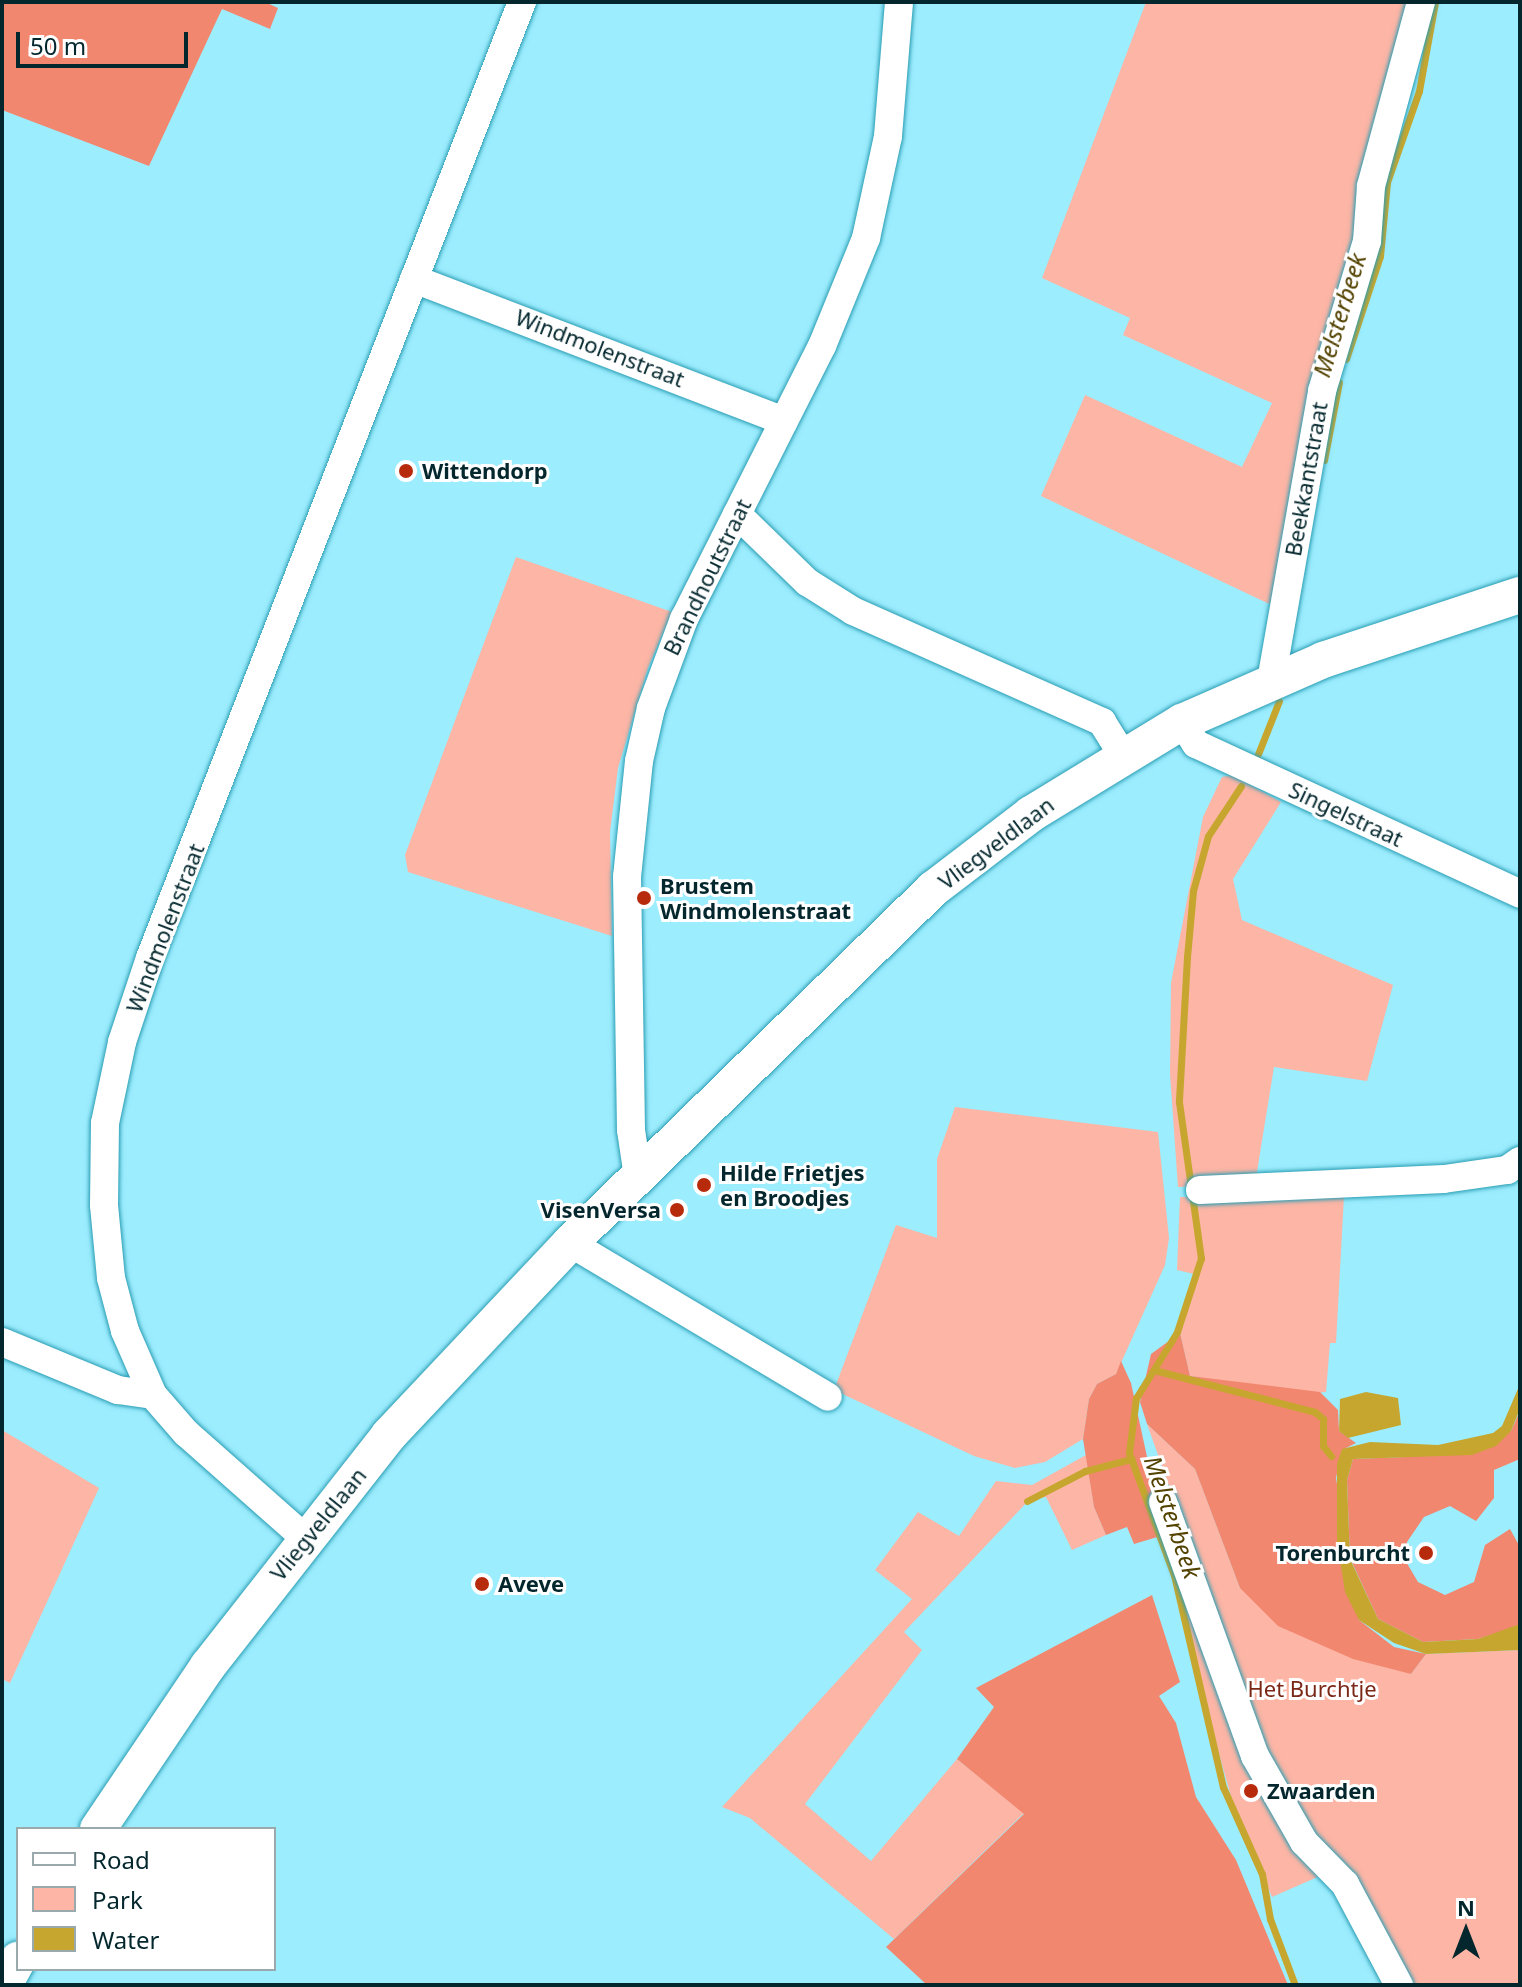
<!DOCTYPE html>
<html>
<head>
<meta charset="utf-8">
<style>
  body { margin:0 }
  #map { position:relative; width:1522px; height:1987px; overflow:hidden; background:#9cedfe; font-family:"Noto Sans",sans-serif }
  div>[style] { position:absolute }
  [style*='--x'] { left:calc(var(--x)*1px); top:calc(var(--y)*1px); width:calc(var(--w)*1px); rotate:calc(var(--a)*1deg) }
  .green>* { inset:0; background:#fdb5a5 }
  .forest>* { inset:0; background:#f28770 }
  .water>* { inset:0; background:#c6a62f }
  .stream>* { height:7px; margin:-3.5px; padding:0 3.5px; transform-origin:3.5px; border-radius:3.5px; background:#c6a62f }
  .roads { filter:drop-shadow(0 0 2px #2a9db3) drop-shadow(0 0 2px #2a9db3) }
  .minor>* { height:28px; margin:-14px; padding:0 14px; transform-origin:14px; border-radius:14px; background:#fff }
  .major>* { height:36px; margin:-18px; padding:0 18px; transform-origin:18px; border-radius:18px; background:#fff }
  .dots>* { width:22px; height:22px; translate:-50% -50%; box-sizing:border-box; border:4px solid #fff; border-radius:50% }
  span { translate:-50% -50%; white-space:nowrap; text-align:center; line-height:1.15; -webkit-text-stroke:6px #fff; paint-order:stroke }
  .street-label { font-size:22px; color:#03272d }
  .poi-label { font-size:22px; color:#03272d; font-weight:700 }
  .left { translate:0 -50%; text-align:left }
  .right { translate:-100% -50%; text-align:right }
  .park-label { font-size:22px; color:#7b2716 }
  .water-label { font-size:24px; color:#534200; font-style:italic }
  .frame { position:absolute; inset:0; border:4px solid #03272d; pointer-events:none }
  .legend { position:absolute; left:16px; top:1827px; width:260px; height:144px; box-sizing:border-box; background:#fff; border:2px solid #9aa9ab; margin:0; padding:10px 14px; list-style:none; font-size:24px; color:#03272d }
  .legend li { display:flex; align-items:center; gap:16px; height:40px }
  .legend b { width:40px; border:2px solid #9aa9ab }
  .north { position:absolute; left:1426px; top:1891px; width:80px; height:80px; -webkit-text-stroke:6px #fff; paint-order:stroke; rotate:0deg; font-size:22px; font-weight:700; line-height:32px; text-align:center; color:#03272d }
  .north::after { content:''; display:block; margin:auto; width:28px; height:36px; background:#03272d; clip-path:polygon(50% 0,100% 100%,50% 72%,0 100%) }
  .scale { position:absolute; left:16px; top:32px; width:172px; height:36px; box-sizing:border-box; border:4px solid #03272d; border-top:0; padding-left:10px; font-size:24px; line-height:28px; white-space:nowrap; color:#03272d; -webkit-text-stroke:6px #fff; paint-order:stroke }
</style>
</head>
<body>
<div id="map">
  <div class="green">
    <i style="clip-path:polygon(1146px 2px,1416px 2px,1278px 608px,1041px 496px,1085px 395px,1242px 467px,1272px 403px,1123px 335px,1130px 318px,1042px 278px)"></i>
    <i style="clip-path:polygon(516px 557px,672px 612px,648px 668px,618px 768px,610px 832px,612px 936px,408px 872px,405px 855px)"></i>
    <i style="clip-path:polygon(1232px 775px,1281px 802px,1233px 879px,1242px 920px,1393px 985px,1367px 1081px,1274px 1067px,1255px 1184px,1178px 1187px,1170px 1074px,1171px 983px,1203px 817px,1222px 777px)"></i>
    <i style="clip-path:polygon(955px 1107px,1158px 1132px,1169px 1238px,1165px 1265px,1116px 1374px,1097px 1384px,1089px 1399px,1083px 1439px,1045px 1462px,1015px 1468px,974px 1456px,834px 1390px,896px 1225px,937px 1238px,937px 1159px)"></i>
    <i style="clip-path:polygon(1344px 1196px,1336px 1343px,1330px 1343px,1326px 1392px,1303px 1394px,1190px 1376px,1180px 1333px,1194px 1274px,1177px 1270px,1180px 1197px)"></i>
    <i style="clip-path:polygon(1147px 1424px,1195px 1469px,1240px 1588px,1411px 1674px,1426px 1654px,1520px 1650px,1520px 1985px,1412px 1985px,1263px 1751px)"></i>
    <i style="clip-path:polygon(2px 1430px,99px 1488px,10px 1683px,2px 1679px)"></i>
    <i style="clip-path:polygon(1086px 1455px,1094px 1507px,1106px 1535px,1072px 1550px,1046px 1497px,1030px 1499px,904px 1632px,922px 1650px,805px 1804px,871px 1861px,957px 1759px,1024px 1813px,894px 1939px,750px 1818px,722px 1807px,912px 1599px,875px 1570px,918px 1512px,959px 1536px,996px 1481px,1032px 1485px)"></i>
    <i style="clip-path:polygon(1177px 1576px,1322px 1875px,1272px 1897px,1232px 1800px,1184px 1627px)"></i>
  </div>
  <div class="forest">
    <i style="clip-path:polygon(2px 2px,265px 2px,278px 8px,270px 29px,222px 9px,149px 166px,2px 110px)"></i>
    <i style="clip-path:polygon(1180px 1333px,1190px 1376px,1320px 1392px,1338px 1410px,1339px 1431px,1356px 1443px,1342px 1450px,1336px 1478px,1359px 1620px,1394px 1647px,1426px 1654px,1411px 1674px,1353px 1659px,1278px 1626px,1240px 1588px,1195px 1469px,1147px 1424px,1140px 1402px,1151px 1354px)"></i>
    <i style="clip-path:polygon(1121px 1361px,1131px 1383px,1164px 1535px,1134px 1544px,1127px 1527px,1106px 1535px,1094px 1507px,1083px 1439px,1089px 1399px,1097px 1384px,1116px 1374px)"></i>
    <i style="clip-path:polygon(1520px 1411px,1520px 1459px,1494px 1470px,1494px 1498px,1476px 1521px,1450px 1506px,1424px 1517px,1407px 1542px,1405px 1560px,1418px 1582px,1445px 1595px,1474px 1582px,1485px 1545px,1510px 1529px,1520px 1547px,1518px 1626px,1478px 1639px,1423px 1642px,1378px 1619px,1350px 1558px,1347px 1480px,1353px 1459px,1405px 1457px,1511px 1431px)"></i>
    <i style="clip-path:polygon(1152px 1595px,1180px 1682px,1159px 1696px,1176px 1723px,1196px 1797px,1236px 1860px,1288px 1985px,927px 1985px,886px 1947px,1024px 1814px,957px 1759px,994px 1707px,976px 1688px)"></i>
  </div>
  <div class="water">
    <i style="clip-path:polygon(1520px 1384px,1520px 1409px,1511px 1431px,1496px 1446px,1472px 1455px,1353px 1459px,1347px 1480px,1350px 1559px,1378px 1619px,1423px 1642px,1478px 1639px,1520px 1624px,1520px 1650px,1426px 1654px,1394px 1643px,1359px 1620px,1345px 1592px,1337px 1541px,1337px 1464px,1342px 1449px,1370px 1442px,1438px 1445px,1493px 1433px,1502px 1426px)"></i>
    <i style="clip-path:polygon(1366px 1392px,1398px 1398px,1401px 1425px,1348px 1438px,1339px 1431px,1340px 1399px)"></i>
  </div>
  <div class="stream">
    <i style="--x:1346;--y:359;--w:108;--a:-71.7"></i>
    <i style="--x:1380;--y:256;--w:74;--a:-84.6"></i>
    <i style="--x:1387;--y:182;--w:96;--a:-70.6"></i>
    <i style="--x:1419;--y:91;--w:90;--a:-79.8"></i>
    <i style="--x:1324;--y:460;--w:79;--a:-79.1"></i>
    <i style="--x:1258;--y:754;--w:57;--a:-68.4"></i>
    <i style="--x:1241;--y:786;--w:60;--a:123.4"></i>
    <i style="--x:1208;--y:836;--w:57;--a:105.3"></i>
    <i style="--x:1193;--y:891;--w:66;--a:95.2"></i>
    <i style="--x:1187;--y:957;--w:145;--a:93.2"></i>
    <i style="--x:1179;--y:1102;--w:158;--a:82"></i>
    <i style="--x:1201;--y:1258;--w:78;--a:108"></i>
    <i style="--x:1177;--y:1332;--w:78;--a:121.8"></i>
    <i style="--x:1136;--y:1398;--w:55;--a:97.3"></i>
    <i style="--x:1129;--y:1453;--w:130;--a:69.8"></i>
    <i style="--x:1174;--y:1575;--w:218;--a:77"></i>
    <i style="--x:1223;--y:1787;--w:95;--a:65.9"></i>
    <i style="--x:1262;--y:1874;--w:46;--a:79.9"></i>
    <i style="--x:1270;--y:1919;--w:71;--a:69.3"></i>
    <i style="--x:1154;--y:1370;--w:166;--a:14.6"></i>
    <i style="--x:1315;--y:1412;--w:11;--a:41"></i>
    <i style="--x:1323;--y:1419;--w:27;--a:90"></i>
    <i style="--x:1323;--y:1446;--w:13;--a:51"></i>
    <i style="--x:1027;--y:1501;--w:65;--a:-27.3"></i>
    <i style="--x:1085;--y:1471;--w:48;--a:-14.6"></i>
  </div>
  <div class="roads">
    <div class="minor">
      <i style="--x:414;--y:279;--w:396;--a:21"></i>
      <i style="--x:737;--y:514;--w:98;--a:44.2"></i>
      <i style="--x:807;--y:582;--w:54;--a:32.2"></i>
      <i style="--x:853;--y:611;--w:273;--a:24"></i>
      <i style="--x:1102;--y:722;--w:40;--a:58"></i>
      <i style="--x:1271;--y:681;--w:294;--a:-80"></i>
      <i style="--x:1322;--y:391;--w:157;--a:-73.3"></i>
      <i style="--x:1367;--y:241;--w:55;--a:-85.8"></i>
      <i style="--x:1371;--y:186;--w:191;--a:-74.8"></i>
      <i style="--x:1182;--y:722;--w:26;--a:58"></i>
      <i style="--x:1196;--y:744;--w:357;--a:24.8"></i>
      <i style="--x:638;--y:1177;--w:48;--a:-98.5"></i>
      <i style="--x:631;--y:1130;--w:253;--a:-90.9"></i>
      <i style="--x:627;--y:877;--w:117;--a:-84.1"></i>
      <i style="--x:639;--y:761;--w:54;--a:-77.2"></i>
      <i style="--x:651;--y:708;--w:95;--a:-69.7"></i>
      <i style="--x:684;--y:619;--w:306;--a:-63.2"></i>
      <i style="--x:822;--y:346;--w:117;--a:-67.8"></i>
      <i style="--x:866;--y:238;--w:104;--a:-77.8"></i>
      <i style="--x:888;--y:136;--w:134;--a:-85.3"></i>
      <i style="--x:1200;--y:1190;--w:244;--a:-2.6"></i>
      <i style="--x:1444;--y:1179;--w:64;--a:-8.1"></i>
      <i style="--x:1507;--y:1170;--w:16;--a:-35"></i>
      <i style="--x:570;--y:1243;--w:300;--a:30.8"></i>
      <i style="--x:2;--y:1342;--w:126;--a:22.5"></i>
      <i style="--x:118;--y:1390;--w:35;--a:8"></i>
      <i style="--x:1163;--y:1502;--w:270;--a:70.1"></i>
      <i style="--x:1255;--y:1756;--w:99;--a:60.3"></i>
      <i style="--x:1304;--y:1842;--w:59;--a:45.7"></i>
      <i style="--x:1345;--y:1884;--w:115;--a:61.9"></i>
      <i style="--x:306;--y:1539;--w:160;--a:-138.5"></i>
      <i style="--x:186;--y:1433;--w:50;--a:-131"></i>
      <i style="--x:153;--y:1395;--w:70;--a:-113.6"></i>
      <i style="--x:125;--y:1331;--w:55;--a:-104.8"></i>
      <i style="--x:111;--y:1278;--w:73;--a:-95.5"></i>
      <i style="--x:104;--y:1205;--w:82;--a:-89.3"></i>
      <i style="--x:105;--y:1123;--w:83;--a:-78.1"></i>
      <i style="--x:122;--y:1042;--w:89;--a:-71.6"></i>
      <i style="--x:150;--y:958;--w:1026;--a:-68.74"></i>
    </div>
    <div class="major">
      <i style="--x:98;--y:1829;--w:197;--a:-56"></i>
      <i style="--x:208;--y:1666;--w:293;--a:-51.9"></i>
      <i style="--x:389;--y:1435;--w:264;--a:-46.7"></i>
      <i style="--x:570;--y:1243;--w:507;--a:-44.28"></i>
      <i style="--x:933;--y:889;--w:123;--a:-37.4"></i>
      <i style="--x:1031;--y:814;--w:177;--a:-31.4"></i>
      <i style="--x:1182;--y:722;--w:154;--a:-23.7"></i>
      <i style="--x:1323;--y:660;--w:207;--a:-18.3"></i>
      <i style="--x:4;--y:1985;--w:29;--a:-61"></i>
    </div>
  </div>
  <div class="dots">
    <i style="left:406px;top:471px;background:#b72b0c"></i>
    <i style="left:644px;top:898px;background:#b72b0c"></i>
    <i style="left:704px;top:1185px;background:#b72b0c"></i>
    <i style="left:677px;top:1210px;background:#b72b0c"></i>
    <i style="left:1426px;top:1553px;background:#b72b0c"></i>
    <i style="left:482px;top:1584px;background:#b72b0c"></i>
    <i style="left:1251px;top:1791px;background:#b72b0c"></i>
  </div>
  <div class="street-label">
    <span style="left:600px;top:348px;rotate:21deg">Windmolenstraat</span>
    <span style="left:1306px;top:479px;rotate:-80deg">Beekkantstraat</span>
    <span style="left:707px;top:577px;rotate:-64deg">Brandhoutstraat</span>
    <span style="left:1346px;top:814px;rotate:25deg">Singelstraat</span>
    <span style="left:996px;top:843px;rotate:-37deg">Vliegveldlaan</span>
    <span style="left:165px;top:928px;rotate:-69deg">Windmolenstraat</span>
    <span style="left:318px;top:1524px;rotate:-51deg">Vliegveldlaan</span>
  </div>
  <div class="poi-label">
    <span class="left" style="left:422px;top:471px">Wittendorp</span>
    <span class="left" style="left:660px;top:898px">Brustem<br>Windmolenstraat</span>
    <span class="left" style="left:720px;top:1185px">Hilde Frietjes<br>en Broodjes</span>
    <span class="right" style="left:661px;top:1210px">VisenVersa</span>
    <span class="right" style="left:1410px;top:1553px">Torenburcht</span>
    <span class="left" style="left:498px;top:1584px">Aveve</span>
    <span class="left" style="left:1267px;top:1791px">Zwaarden</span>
  </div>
  <div class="park-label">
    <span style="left:1312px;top:1689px">Het Burchtje</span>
  </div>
  <div class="water-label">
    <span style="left:1339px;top:315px;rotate:-73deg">Melsterbeek</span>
    <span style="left:1173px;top:1517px;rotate:71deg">Melsterbeek</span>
  </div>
  <div class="frame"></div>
  <ul class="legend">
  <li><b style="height:10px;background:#fff"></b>Road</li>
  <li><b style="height:22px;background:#fdb5a5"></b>Park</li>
  <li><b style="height:22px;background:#c6a62f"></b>Water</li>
  </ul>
  <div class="north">N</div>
  <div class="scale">50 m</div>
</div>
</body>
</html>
